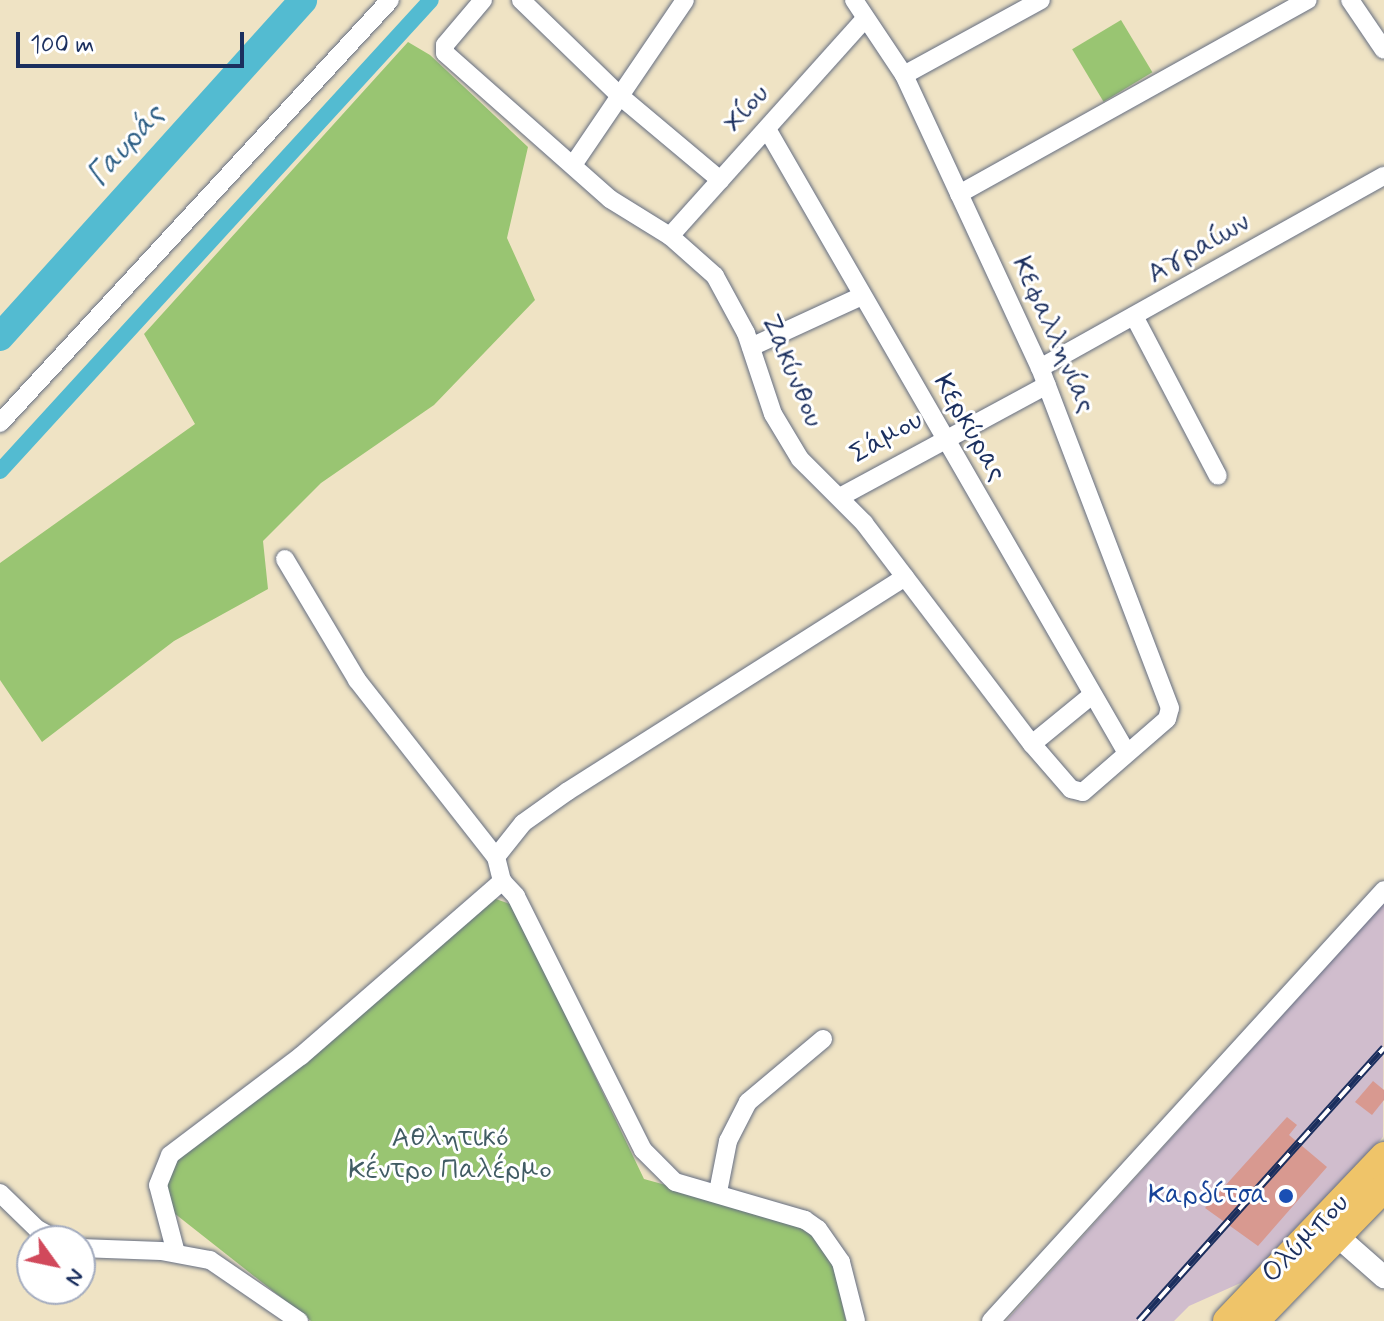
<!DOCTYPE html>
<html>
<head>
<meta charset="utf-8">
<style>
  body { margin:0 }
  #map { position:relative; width:1384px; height:1321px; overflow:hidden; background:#efe3c4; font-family:Mynerve,sans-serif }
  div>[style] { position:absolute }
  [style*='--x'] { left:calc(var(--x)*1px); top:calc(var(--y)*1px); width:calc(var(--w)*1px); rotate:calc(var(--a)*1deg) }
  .industrial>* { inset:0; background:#d0bdcd }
  .green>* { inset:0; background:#99c572; transform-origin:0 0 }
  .canal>* { height:16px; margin:-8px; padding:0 8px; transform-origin:8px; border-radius:8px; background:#53bbd1 }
  .river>* { height:28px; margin:-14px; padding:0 14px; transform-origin:14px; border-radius:14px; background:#53bbd1 }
  .building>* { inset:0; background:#d89990 }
  .roads { filter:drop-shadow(0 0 2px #656e82) drop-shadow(0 0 2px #656e82) }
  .minor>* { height:18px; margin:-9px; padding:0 9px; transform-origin:9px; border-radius:9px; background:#fff }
  .tertiary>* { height:22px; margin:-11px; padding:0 11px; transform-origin:11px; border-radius:11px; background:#fff }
  .primary>* { height:28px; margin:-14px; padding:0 14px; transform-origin:14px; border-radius:14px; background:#efc469 }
  .rail>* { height:8px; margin-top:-4px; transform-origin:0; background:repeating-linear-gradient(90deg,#fff 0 15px,#1b2f5e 0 30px); box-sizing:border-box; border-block:2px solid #1b2f5e }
  .dots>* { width:22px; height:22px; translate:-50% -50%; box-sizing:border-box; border:4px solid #fff; border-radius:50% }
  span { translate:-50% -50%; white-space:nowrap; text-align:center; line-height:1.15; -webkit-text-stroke:6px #fff; paint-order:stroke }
  .street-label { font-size:28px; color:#1b2f5e }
  .park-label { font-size:28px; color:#415c64 }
  .transit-label { font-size:28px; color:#164399 }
  .right { translate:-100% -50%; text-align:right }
  .water-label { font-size:30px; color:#2f6086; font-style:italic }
  .north { position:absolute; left:16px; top:1225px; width:80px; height:80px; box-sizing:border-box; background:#fff; border:2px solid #a4acbf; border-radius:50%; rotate:123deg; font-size:22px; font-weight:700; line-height:32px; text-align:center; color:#1b2f5e }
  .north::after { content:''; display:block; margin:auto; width:28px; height:36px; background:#d1495b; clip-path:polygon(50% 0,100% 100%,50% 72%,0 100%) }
  .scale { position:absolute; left:16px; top:32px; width:228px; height:36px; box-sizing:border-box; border:4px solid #1b2f5e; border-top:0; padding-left:10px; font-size:24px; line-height:28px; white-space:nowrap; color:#1b2f5e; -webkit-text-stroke:6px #fff; paint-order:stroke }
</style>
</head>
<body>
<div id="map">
  <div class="industrial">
    <i style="clip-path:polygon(1384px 903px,1383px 1137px,1254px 1277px,1189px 1306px,1174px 1321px,1006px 1321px)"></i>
  </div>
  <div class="green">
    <i style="left:1121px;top:20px;width:61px;height:57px;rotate:59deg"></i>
    <i style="clip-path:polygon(408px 42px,430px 55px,528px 147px,507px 238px,535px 300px,434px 405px,321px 483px,263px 541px,268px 589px,174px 641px,42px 742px,0 680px,0 563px,195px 424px,144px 334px)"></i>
    <i style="clip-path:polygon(493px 898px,513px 905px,644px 1179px,803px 1223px,831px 1254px,846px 1321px,311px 1321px,174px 1213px,166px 1195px,168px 1167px)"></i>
  </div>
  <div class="canal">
    <i style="--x:0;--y:471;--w:638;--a:-47.54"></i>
  </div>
  <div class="river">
    <i style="--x:0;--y:337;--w:453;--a:-48"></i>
  </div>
  <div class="building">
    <i style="clip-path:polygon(1373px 1081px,1384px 1090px,1384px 1100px,1372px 1115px,1355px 1102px)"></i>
    <i style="clip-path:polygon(1287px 1117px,1297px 1125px,1289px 1135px,1327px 1167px,1258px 1246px,1205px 1208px)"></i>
  </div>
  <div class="roads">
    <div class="minor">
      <i style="--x:483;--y:0;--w:59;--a:130.2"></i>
      <i style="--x:445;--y:45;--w:8;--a:90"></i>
      <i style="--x:445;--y:53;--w:220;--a:41.5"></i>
      <i style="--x:610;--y:199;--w:70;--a:31.7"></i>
      <i style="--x:670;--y:236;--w:60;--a:41.6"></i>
      <i style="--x:715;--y:276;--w:65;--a:61.5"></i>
      <i style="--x:746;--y:333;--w:85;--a:71.6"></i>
      <i style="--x:773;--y:414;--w:52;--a:59"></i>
      <i style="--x:800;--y:459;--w:91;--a:45"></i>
      <i style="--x:864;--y:523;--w:278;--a:52.8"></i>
      <i style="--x:1032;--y:744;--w:60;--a:49.1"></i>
      <i style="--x:1071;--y:789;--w:12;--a:14"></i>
      <i style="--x:1083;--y:792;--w:111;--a:-41"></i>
      <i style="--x:1167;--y:719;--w:11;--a:-75"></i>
      <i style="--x:1170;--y:708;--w:364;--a:-110.9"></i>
      <i style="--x:1040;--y:368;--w:323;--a:-114.9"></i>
      <i style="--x:904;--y:75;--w:90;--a:-123.7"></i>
      <i style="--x:521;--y:0;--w:138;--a:44.1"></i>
      <i style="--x:620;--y:96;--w:131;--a:40"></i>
      <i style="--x:1350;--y:0;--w:60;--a:55.8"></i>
      <i style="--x:904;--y:75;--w:156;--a:-28.7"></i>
      <i style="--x:767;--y:129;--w:720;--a:60.02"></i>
      <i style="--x:573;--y:165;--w:199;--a:-55.8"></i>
      <i style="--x:959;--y:194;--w:399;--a:-29.1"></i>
      <i style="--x:670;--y:236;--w:292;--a:-48.1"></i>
      <i style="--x:1135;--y:318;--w:178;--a:62.3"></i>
      <i style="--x:751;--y:347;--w:122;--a:-24.7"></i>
      <i style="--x:1040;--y:368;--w:394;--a:-29.2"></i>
      <i style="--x:0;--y:423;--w:575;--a:-47.32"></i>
      <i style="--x:840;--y:497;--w:235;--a:-28.4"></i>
      <i style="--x:285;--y:559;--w:141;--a:59.2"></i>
      <i style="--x:357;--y:680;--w:225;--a:51.9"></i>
      <i style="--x:1032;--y:744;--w:77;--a:-39.2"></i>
      <i style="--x:718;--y:1192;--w:52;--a:-78.9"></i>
      <i style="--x:728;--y:1141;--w:44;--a:-62.9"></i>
      <i style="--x:748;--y:1102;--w:98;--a:-40"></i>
      <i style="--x:0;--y:1193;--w:52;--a:44.2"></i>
      <i style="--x:37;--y:1229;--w:26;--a:28"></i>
      <i style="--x:80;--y:1248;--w:81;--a:2.1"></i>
      <i style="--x:161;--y:1251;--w:50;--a:10.4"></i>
      <i style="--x:210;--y:1260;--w:108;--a:34.4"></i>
      <i style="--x:176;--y:1253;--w:70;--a:-104.8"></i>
      <i style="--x:158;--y:1185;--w:32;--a:-68"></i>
      <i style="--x:170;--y:1155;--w:164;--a:-37.1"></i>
      <i style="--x:301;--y:1056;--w:267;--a:-41"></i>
      <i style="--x:856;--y:1321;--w:61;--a:-104.3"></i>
      <i style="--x:841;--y:1262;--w:40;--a:-124.9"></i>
      <i style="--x:818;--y:1229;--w:16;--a:-145"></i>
      <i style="--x:805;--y:1220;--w:135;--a:-163.7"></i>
      <i style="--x:675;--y:1182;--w:45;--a:-135"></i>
      <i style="--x:643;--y:1150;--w:284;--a:-116.6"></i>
      <i style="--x:516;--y:896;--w:21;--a:-133"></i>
      <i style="--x:502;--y:881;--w:25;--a:-104"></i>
      <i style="--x:496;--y:857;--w:43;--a:-51.5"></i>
      <i style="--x:523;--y:823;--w:55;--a:-35.4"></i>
      <i style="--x:568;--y:791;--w:399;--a:-32.4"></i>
      <i style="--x:991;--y:1321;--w:583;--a:-47.64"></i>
    </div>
    <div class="tertiary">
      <i style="--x:1327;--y:1227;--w:76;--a:41.3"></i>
    </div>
    <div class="primary">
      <i style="--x:1227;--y:1321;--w:228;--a:-46.4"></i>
      <i style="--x:1255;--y:1321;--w:185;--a:-45.9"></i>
    </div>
  </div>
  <div class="rail">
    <i style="--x:1139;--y:1321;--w:367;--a:-48.1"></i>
  </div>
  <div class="dots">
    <i style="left:1286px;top:1196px;background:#1a4fb4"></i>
  </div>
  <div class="street-label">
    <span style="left:747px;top:109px;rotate:-48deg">Χίου</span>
    <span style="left:1199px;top:249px;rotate:-30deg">Αγραίων</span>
    <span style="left:1053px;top:335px;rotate:66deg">Κεφαλληνίας</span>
    <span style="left:791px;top:371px;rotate:67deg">Ζακύνθου</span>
    <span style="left:969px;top:428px;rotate:60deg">Κερκύρας</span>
    <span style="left:887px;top:438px;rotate:-30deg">Σάμου</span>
    <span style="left:1306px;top:1239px;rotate:-46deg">Ολύμπου</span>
  </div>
  <div class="park-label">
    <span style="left:450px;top:1155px">Αθλητικό<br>Κέντρο Παλέρμο</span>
  </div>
  <div class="transit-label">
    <span class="right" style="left:1268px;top:1196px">Καρδίτσα</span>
  </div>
  <div class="water-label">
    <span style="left:126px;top:146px;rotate:-48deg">Γαυράς</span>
  </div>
  <div class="north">N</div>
  <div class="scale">100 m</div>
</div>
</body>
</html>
